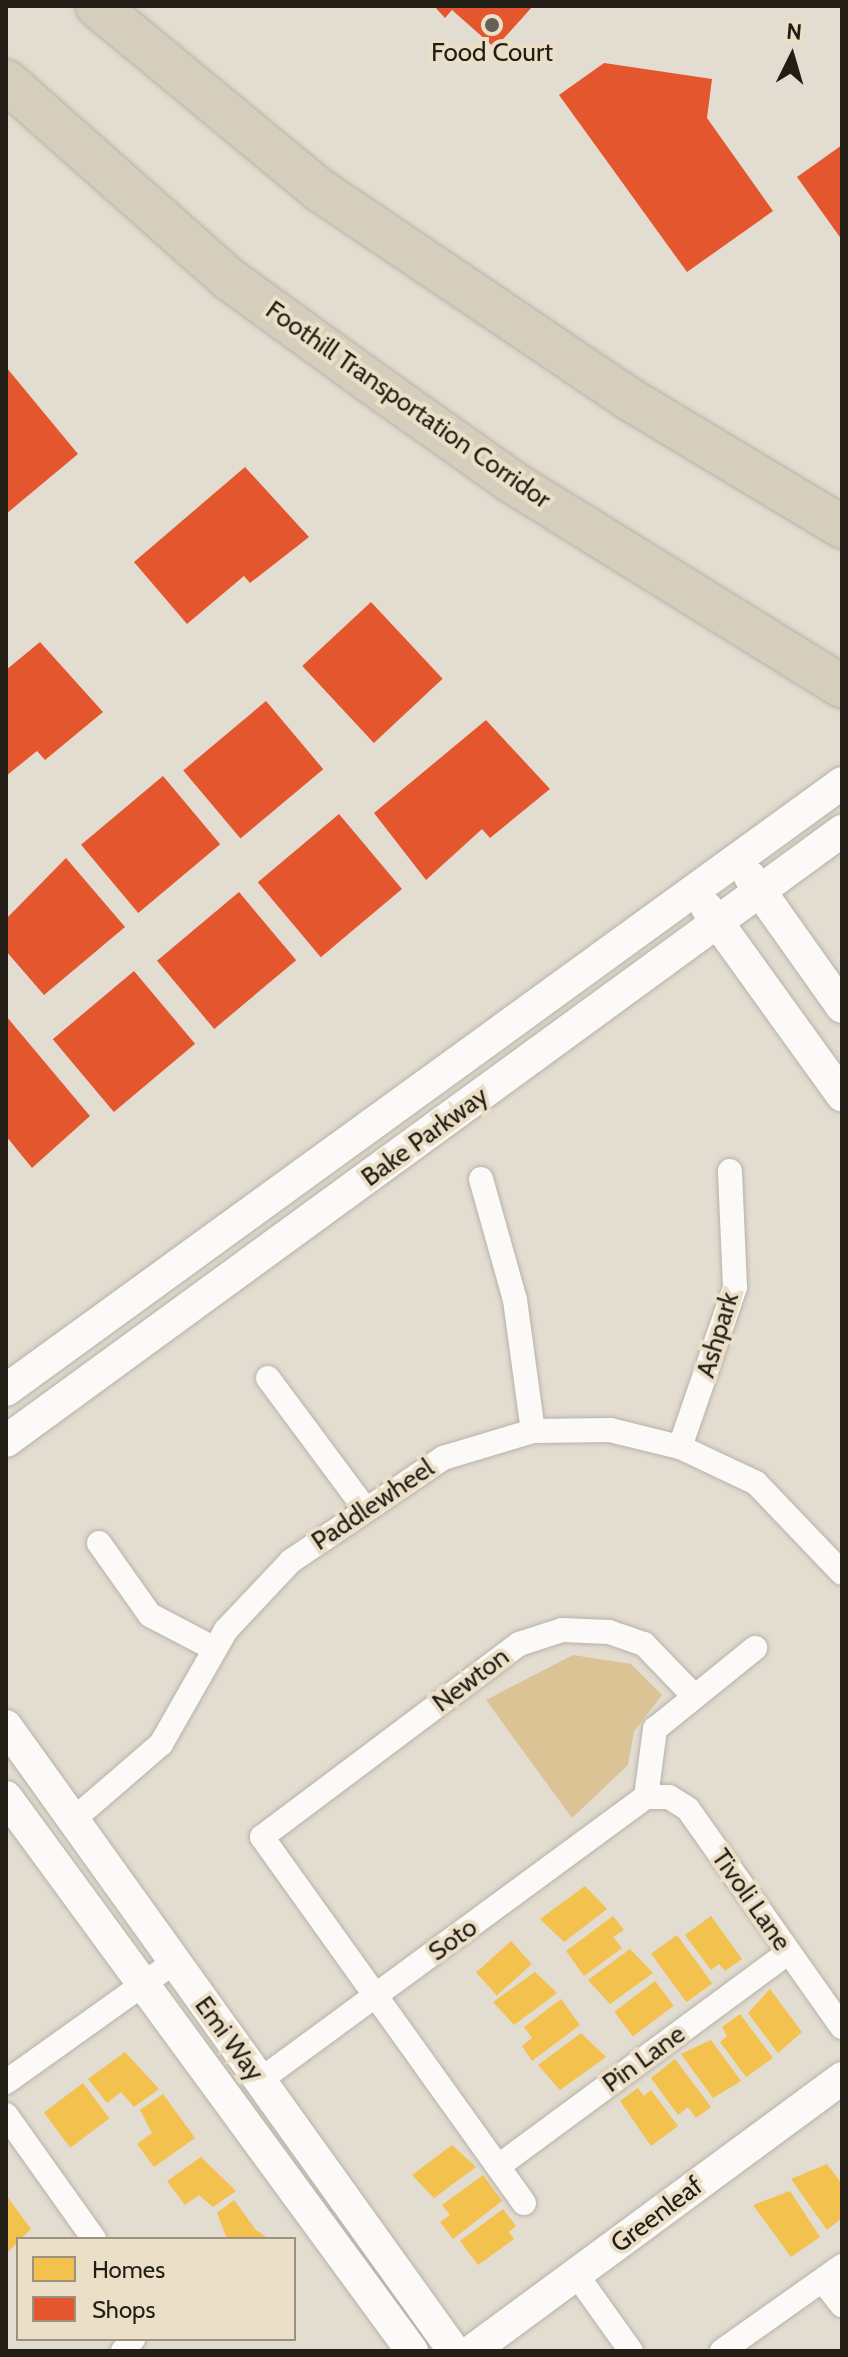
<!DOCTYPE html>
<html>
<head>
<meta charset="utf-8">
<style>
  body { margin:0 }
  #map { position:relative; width:848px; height:2357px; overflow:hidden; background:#e3dcd0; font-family:Cabin,sans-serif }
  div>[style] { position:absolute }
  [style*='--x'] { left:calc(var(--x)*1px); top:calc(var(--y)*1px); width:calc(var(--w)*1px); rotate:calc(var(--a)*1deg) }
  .green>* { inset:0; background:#dbc395 }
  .homes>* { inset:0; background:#f2c14e; transform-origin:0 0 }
  .shops>* { inset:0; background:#e4572e; transform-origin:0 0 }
  .roads { filter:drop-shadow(0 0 2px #b7b2a8) drop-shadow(0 0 2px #b7b2a8) }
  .street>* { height:24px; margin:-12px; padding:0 12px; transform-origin:12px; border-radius:12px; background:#fbfaf8 }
  .secondary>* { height:32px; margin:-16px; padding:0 16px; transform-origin:16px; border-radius:16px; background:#fbfaf8 }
  .highway>* { height:42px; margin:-21px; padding:0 21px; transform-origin:21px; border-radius:21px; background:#d6cebc }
  .dots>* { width:22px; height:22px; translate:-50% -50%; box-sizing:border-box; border:4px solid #ebdfc8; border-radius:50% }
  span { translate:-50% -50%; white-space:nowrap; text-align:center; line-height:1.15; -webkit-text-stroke:8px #ebdfc8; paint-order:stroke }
  .poi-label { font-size:26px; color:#221e15 }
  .street-label { font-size:26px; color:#221e15 }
  .frame { position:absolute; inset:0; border:8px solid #221e15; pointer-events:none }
  .legend { position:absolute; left:16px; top:2237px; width:280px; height:104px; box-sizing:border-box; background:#ebdfc8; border:2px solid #9b9280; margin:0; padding:10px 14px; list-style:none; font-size:24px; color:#221e15 }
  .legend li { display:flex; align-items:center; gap:16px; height:40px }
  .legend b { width:40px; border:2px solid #9b9280 }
  .north { position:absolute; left:752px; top:16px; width:80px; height:80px; -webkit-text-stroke:6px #ebdfc8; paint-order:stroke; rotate:5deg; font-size:22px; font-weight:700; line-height:32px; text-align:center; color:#221e15 }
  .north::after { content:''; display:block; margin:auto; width:28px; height:36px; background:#221e15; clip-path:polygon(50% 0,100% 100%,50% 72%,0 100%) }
</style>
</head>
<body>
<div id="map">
  <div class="green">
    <i style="clip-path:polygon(573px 1655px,631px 1664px,662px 1695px,634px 1731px,628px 1765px,572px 1818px,486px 1700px)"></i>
  </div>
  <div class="homes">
    <i style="clip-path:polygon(585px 1886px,607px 1909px,564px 1942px,540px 1919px)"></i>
    <i style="clip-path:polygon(613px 1916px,624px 1930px,613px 1937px,622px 1948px,584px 1976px,566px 1951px)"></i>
    <i style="clip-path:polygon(711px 1916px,742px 1959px,725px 1971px,719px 1964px,711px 1970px,685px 1935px)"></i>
    <i style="left:677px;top:1935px;width:60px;height:32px;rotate:54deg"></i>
    <i style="left:511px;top:1941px;width:31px;height:47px;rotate:48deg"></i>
    <i style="clip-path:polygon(630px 1949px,653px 1973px,610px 2004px,588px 1980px)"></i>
    <i style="clip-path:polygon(535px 1972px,557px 1993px,514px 2025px,493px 2002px)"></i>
    <i style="left:655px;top:1981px;width:31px;height:51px;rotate:53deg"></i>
    <i style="clip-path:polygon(770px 1989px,802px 2032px,778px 2053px,748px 2013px)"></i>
    <i style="clip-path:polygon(561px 1999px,580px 2025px,532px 2061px,522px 2046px,532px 2038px,524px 2027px)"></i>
    <i style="clip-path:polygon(740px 2014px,773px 2058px,746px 2077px,720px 2042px,727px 2036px,722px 2027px)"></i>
    <i style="clip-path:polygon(581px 2033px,606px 2057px,560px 2090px,538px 2065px)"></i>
    <i style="clip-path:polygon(711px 2040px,741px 2081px,713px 2098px,681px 2054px)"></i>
    <i style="clip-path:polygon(125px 2052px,159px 2089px,134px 2107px,121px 2092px,107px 2103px,88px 2079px)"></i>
    <i style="clip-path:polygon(675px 2059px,711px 2107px,696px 2118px,688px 2107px,678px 2115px,651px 2078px)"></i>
    <i style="left:83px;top:2083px;width:44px;height:49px;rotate:53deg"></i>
    <i style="clip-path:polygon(638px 2088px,644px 2096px,651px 2090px,678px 2126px,651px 2146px,620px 2101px)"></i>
    <i style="clip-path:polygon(163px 2094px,195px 2138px,154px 2167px,137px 2144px,152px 2133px,140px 2110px)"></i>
    <i style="clip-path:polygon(452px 2145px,476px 2167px,434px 2198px,412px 2175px)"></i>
    <i style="clip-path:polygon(201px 2157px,236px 2191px,213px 2207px,199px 2195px,185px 2205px,167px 2181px)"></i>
    <i style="clip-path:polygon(827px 2164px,842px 2184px,842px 2218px,827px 2230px,791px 2179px)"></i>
    <i style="clip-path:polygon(483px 2175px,502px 2201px,453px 2239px,440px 2222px,450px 2215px,442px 2205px)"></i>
    <i style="clip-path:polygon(790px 2191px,820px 2237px,791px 2257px,753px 2205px)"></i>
    <i style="clip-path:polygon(6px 2195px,31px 2229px,6px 2254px)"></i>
    <i style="clip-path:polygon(234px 2200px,256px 2230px,269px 2239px,227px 2239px,217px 2213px)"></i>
    <i style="clip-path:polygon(503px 2209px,516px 2226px,509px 2232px,514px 2239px,478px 2265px,460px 2241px)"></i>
  </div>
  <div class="shops">
    <i style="clip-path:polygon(434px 6px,533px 6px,495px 48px,452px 10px,445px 18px)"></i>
    <i style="clip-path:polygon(604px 63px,712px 79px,707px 118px,773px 211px,687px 272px,559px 95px)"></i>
    <i style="clip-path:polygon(842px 145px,842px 240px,797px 177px)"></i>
    <i style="clip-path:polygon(6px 367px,78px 454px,6px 514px)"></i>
    <i style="clip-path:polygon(245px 467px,309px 537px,250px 583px,244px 576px,187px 624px,134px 562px)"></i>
    <i style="left:371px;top:602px;width:105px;height:94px;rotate:47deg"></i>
    <i style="clip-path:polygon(40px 642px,103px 712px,45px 760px,37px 751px,6px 776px,6px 670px)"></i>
    <i style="left:266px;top:701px;width:89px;height:108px;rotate:50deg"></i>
    <i style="clip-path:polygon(486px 720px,550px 789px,490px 838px,482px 829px,426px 880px,374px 813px)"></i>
    <i style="left:163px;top:776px;width:89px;height:107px;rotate:50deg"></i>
    <i style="left:339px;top:814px;width:98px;height:106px;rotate:50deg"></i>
    <i style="clip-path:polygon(66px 858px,125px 927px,44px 995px,6px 951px,6px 919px)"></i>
    <i style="left:239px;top:892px;width:89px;height:107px;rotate:50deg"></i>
    <i style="left:134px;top:971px;width:95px;height:106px;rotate:50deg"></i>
    <i style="clip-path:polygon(6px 1016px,90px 1116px,32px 1168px,6px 1136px)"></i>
  </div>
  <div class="roads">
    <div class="street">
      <i style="--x:481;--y:1179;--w:126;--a:74.3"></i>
      <i style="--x:515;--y:1300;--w:132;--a:82.2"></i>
      <i style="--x:268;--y:1378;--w:164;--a:53.4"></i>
      <i style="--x:680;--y:1447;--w:169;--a:-71"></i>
      <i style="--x:735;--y:1287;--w:116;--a:-92.5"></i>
      <i style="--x:99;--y:1543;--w:88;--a:54.7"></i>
      <i style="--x:150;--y:1615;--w:73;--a:27.6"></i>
      <i style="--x:646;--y:1797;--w:23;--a:0"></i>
      <i style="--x:669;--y:1797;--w:22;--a:32"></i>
      <i style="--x:688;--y:1809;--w:267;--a:54.8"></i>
      <i style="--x:646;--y:1797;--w:69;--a:-82.5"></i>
      <i style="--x:655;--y:1729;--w:129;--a:-39"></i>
      <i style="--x:74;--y:1819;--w:115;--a:-40.8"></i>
      <i style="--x:161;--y:1744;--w:131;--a:-60.3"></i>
      <i style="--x:226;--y:1630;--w:95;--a:-46.7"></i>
      <i style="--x:291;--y:1561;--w:184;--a:-34.1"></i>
      <i style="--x:443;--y:1458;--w:94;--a:-16.7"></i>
      <i style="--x:533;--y:1431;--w:77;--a:-0.7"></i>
      <i style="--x:610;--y:1430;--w:72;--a:13.7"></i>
      <i style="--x:680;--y:1447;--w:84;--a:25.3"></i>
      <i style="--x:756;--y:1483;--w:124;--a:46.3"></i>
      <i style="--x:259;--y:2081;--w:480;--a:-36.3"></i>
      <i style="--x:6;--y:2082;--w:205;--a:-35.5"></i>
      <i style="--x:6;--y:2115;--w:152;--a:54.6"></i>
      <i style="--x:500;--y:2165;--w:358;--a:-36.4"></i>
      <i style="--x:524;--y:2203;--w:450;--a:-125.6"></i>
      <i style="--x:262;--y:1837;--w:321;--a:-36.9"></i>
      <i style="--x:519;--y:1644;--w:45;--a:-18"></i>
      <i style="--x:562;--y:1630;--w:47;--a:2.4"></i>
      <i style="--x:609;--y:1632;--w:37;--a:19"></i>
      <i style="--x:644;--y:1644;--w:71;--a:46.1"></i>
      <i style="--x:576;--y:2274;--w:95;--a:54.5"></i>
      <i style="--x:823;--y:2281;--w:31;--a:52"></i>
      <i style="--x:123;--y:2351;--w:16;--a:-50"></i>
      <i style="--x:722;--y:2351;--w:147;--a:-35.3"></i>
    </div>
    <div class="secondary">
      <i style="--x:750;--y:877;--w:159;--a:54.7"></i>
      <i style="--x:707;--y:908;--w:231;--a:54.2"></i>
      <i style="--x:6;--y:1390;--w:1033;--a:-35.98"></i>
      <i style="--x:6;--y:1441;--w:1035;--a:-36.12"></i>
      <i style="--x:6;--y:1726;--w:769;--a:54.37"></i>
      <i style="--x:6;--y:1797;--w:687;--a:53.76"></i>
      <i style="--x:472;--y:2351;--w:460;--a:-36.4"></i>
    </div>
    <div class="highway">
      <i style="--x:97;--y:6;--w:291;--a:39.6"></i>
      <i style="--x:321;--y:191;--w:374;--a:34"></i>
      <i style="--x:631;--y:400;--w:246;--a:31"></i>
      <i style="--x:6;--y:81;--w:298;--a:41.6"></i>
      <i style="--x:229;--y:279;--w:172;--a:36"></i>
      <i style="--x:368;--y:380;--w:176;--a:35.3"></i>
      <i style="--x:512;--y:482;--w:388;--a:31.8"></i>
    </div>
  </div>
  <div class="dots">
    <i style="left:492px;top:25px;background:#666056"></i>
  </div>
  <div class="poi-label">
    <span style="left:492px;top:53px">Food Court</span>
  </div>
  <div class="street-label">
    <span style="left:408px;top:405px;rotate:35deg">Foothill Transportation Corridor</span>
    <span style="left:425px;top:1137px;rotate:-36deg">Bake Parkway</span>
    <span style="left:718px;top:1335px;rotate:-73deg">Ashpark</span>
    <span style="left:373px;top:1505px;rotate:-34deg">Paddlewheel</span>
    <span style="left:471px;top:1680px;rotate:-37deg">Newton</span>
    <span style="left:751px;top:1900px;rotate:55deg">Tivoli Lane</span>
    <span style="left:453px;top:1940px;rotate:-36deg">Soto</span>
    <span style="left:229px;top:2039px;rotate:54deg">Emi Way</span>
    <span style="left:644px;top:2059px;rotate:-36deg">Pin Lane</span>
    <span style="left:657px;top:2215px;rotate:-37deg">Greenleaf</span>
  </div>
  <div class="frame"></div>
  <ul class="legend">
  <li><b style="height:22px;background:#f2c14e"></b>Homes</li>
  <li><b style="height:22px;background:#e4572e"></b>Shops</li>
  </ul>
  <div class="north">N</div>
</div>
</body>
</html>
